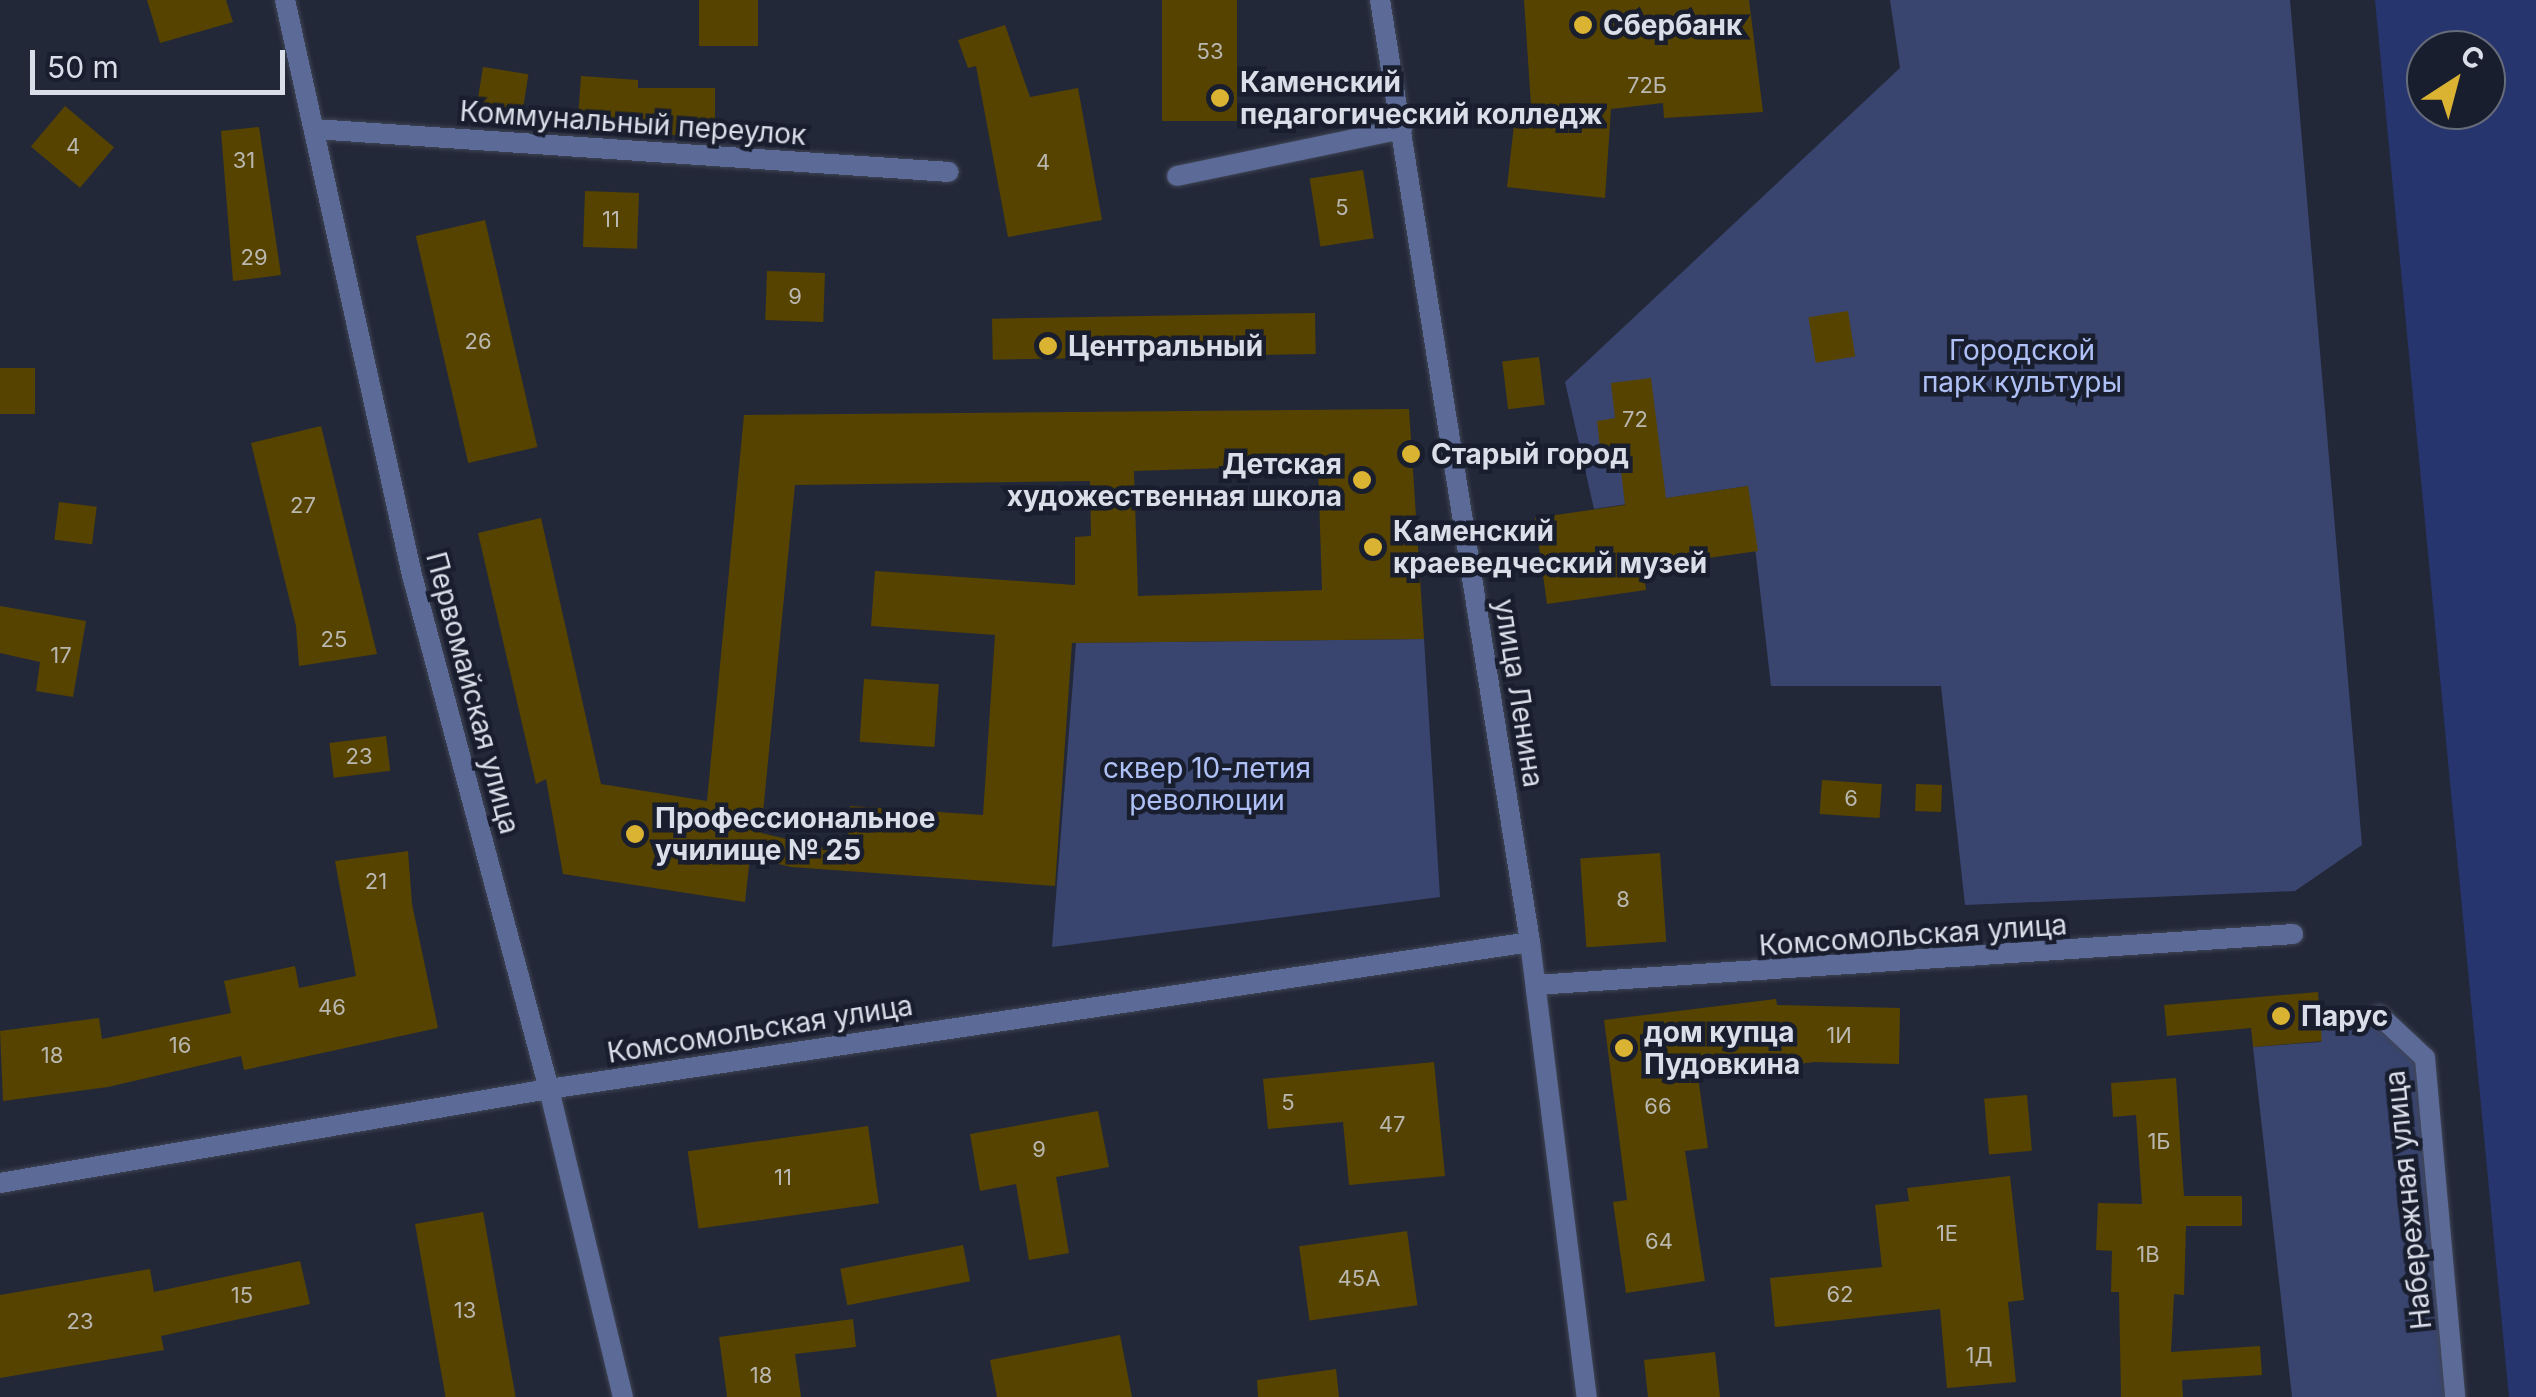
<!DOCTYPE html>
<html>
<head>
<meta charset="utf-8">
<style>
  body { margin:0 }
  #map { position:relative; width:2536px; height:1397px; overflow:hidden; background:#232839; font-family:Inter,sans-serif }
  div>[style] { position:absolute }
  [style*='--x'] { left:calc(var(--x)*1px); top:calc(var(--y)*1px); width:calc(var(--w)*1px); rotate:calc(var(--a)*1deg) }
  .green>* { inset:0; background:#39456e }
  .water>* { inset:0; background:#27356f }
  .building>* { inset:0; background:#564300; transform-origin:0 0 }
  .roads { filter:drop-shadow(0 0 2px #404555) drop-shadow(0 0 2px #404555) }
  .pedestrian>* { height:20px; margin:-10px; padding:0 10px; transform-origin:10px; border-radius:10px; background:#5c6a97 }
  .minor>* { height:20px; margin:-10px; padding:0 10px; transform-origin:10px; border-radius:10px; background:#5c6a97 }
  .tertiary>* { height:20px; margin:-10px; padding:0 10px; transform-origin:10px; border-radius:10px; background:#5c6a97 }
  .dots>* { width:28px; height:28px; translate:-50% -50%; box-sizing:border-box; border:5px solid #191e2e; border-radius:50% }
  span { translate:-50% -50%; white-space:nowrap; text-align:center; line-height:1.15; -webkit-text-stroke:9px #191e2e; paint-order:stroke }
  .number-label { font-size:22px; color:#b9b7af }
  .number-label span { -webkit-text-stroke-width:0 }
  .poi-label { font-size:28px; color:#dadee9; font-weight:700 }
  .left { translate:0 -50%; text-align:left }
  .right { translate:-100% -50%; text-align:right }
  .street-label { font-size:28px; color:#dadee9 }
  .park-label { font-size:28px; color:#aec0f6 }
  .north { position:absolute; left:2406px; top:30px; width:100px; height:100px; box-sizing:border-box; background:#191e2e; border:2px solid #666b79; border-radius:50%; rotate:36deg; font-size:28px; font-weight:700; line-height:40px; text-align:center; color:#dadee9 }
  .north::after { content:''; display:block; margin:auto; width:35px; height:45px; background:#dab333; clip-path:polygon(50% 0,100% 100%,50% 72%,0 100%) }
  .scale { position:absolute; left:30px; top:50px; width:255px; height:45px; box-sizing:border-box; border:5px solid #dadee9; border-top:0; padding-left:12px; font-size:30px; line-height:35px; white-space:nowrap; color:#dadee9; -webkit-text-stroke:8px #191e2e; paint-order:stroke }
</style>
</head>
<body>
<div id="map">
  <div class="green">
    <i style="clip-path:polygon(1890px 0,2290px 0,2362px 845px,2295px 891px,1965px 905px,1941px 686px,1771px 686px,1748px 486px,1594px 509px,1565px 382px,1900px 68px)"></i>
    <i style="clip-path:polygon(1424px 639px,1440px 897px,1052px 947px,1076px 643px)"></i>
    <i style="clip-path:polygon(2379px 1015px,2425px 1058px,2455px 1397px,2292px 1397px,2253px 1047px,2321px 1042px,2320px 1020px)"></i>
  </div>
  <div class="water">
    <i style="clip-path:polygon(evenodd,2375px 0,2536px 0,2536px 1397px,2509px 1397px,2375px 0,2426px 50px,2486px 50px,2486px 110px,2426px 110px,2426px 50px)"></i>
  </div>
  <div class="building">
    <i style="clip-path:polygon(147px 0,226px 0,233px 22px,160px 43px)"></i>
    <i style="left:699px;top:0;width:59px;height:46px"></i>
    <i style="left:1162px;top:0;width:75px;height:121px"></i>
    <i style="clip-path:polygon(1524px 0,1749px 0,1763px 112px,1664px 118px,1663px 103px,1611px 109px,1605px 198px,1507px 187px,1515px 116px,1532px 120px)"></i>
    <i style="clip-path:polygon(1005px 25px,1030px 97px,1078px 88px,1102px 220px,1008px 237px,976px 66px,968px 68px,958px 40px)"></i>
    <i style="left:483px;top:67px;width:46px;height:53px;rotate:9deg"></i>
    <i style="clip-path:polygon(581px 76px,638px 80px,638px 88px,715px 88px,715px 136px,577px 133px)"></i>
    <i style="left:65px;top:106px;width:64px;height:53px;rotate:40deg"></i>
    <i style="clip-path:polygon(259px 127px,281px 275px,233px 281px,221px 131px)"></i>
    <i style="left:1363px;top:170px;width:69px;height:54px;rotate:81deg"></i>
    <i style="left:585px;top:191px;width:54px;height:56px;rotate:2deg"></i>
    <i style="left:485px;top:220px;width:233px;height:71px;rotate:77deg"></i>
    <i style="left:767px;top:271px;width:58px;height:49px;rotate:2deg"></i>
    <i style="left:1848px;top:311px;width:46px;height:40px;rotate:81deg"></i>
    <i style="left:1315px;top:313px;width:41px;height:323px;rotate:89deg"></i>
    <i style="left:1539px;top:357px;width:48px;height:37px;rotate:83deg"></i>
    <i style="left:0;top:368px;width:35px;height:46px"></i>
    <i style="clip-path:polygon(1651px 378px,1666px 498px,1748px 486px,1758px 551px,1643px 567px,1646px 590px,1547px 604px,1535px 518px,1625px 505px,1618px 445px,1600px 447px,1597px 421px,1615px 418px,1611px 383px)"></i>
    <i style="clip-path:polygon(evenodd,1409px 409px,1424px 639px,1072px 643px,1055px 886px,791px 867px,750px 857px,745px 902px,563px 874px,546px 779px,536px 784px,478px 533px,541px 518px,601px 784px,707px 801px,744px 415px,1409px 409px,1318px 465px,1322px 590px,1138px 596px,1134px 471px,1318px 465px,1409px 409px,1090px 481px,1091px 536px,1075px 537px,1075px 585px,875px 571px,871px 626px,995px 635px,983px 815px,850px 806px,847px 853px,761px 833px,795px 485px,1090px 481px)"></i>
    <i style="clip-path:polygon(321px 426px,377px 654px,299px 666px,296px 626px,251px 443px)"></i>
    <i style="left:59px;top:502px;width:38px;height:38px;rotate:7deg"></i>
    <i style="clip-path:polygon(0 606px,86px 621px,73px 697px,36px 691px,40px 662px,0 653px)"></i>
    <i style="left:864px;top:679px;width:75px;height:63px;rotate:4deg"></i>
    <i style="left:386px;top:736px;width:35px;height:57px;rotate:83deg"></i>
    <i style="left:1822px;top:780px;width:60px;height:34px;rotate:4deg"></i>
    <i style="left:1916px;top:784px;width:26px;height:27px;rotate:2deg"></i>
    <i style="clip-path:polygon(408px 851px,412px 904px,438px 1028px,244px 1070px,241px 1056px,108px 1087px,3px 1101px,0 1031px,99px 1018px,102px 1039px,231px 1013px,224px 981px,295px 966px,299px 988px,356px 976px,335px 861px)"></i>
    <i style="left:1660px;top:853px;width:89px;height:80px;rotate:86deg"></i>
    <i style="clip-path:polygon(2318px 992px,2322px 1041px,2253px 1047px,2251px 1028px,2167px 1036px,2164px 1005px)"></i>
    <i style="clip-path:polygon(1776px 999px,1777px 1005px,1900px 1008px,1899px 1064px,1814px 1062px,1698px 1077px,1708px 1148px,1685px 1151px,1705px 1281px,1626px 1293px,1613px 1202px,1627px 1200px,1604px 1020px)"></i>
    <i style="clip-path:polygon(1434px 1062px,1445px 1176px,1349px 1185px,1343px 1122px,1268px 1129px,1263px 1079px)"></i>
    <i style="clip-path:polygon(2176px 1078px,2184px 1196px,2242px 1196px,2242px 1226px,2186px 1226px,2184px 1295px,2174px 1294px,2171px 1352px,2260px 1346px,2262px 1375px,2182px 1380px,2183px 1397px,2121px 1397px,2119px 1292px,2111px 1292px,2112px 1251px,2096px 1250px,2098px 1203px,2142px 1204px,2136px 1115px,2113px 1117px,2111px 1083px)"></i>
    <i style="left:2027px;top:1095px;width:56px;height:43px;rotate:85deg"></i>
    <i style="clip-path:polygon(1098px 1111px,1109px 1167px,1056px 1177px,1069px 1253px,1029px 1260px,1016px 1184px,980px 1191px,970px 1134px)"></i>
    <i style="left:868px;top:1126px;width:78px;height:182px;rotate:82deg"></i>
    <i style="clip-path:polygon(2010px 1176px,2024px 1300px,2008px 1302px,2016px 1382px,1947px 1388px,1940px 1309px,1775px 1327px,1770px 1278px,1882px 1267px,1875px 1205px,1909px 1201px,1907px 1188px)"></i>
    <i style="left:483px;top:1212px;width:188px;height:69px;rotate:80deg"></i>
    <i style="left:1407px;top:1231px;width:75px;height:109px;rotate:82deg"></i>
    <i style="left:963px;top:1245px;width:37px;height:125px;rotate:79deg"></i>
    <i style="clip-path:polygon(300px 1261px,310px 1304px,161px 1336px,164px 1350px,0 1378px,0 1295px,150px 1269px,154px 1292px)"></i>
    <i style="clip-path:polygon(853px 1319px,856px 1347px,795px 1354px,801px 1397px,727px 1397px,719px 1337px)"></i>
    <i style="clip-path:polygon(1120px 1335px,1132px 1397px,997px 1397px,990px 1360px)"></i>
    <i style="clip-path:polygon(1715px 1352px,1720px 1397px,1648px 1397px,1644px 1360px)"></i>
    <i style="clip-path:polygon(1336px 1369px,1339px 1397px,1258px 1397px,1257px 1380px)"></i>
  </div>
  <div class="roads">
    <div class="pedestrian">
      <i style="--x:2379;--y:1015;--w:63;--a:43.1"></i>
      <i style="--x:2425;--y:1058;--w:340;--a:84.9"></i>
    </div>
    <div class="minor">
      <i style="--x:285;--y:0;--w:589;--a:77.55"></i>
      <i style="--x:412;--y:575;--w:532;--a:75.08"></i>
      <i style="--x:314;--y:129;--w:636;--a:3.87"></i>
      <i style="--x:1177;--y:176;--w:230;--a:-11.8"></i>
      <i style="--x:1536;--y:985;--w:759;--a:-3.85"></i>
    </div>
    <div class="tertiary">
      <i style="--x:1380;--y:0;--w:954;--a:80.95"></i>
      <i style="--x:1530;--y:942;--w:459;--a:82.9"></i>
      <i style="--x:549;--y:1089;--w:317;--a:76.5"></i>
      <i style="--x:0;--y:1183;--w:557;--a:-9.72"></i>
      <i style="--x:549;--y:1089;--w:992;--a:-8.52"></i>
    </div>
  </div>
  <div class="dots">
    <i style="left:1583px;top:25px;background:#dab333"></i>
    <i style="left:1220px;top:98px;background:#dab333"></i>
    <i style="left:1048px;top:346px;background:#dab333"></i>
    <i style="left:1411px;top:454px;background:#dab333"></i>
    <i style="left:1362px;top:480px;background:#dab333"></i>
    <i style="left:1373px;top:547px;background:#dab333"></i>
    <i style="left:635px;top:834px;background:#dab333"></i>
    <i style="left:2281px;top:1016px;background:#dab333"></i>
    <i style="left:1624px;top:1048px;background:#dab333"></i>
  </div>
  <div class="number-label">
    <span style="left:1210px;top:52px">53</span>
    <span style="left:1647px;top:86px">72Б</span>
    <span style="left:73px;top:147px">4</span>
    <span style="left:244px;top:161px">31</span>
    <span style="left:1043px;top:163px">4</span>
    <span style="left:1342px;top:208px">5</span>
    <span style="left:611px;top:220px">11</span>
    <span style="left:254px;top:258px">29</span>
    <span style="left:795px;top:297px">9</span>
    <span style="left:478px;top:342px">26</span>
    <span style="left:1635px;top:420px">72</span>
    <span style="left:303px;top:506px">27</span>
    <span style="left:334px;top:640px">25</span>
    <span style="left:61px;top:656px">17</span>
    <span style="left:359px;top:757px">23</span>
    <span style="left:1851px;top:799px">6</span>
    <span style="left:376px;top:882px">21</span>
    <span style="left:1623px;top:900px">8</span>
    <span style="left:332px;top:1008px">46</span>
    <span style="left:1839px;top:1036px">1И</span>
    <span style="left:180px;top:1046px">16</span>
    <span style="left:52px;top:1056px">18</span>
    <span style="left:1288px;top:1103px">5</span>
    <span style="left:1658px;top:1107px">66</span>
    <span style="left:1392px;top:1125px">47</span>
    <span style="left:2159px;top:1142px">1Б</span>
    <span style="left:1039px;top:1150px">9</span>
    <span style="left:783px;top:1178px">11</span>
    <span style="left:1947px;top:1234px">1Е</span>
    <span style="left:1659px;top:1242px">64</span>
    <span style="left:2148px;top:1255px">1В</span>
    <span style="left:1359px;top:1279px">45А</span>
    <span style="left:1840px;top:1295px">62</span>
    <span style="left:242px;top:1296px">15</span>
    <span style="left:465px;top:1311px">13</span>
    <span style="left:80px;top:1322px">23</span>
    <span style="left:1979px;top:1356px">1Д</span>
    <span style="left:761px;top:1376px">18</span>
  </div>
  <div class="poi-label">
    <span class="left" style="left:1603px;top:25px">Сбербанк</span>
    <span class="left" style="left:1240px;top:98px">Каменский<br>педагогический колледж</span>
    <span class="left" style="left:1068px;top:346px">Центральный</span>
    <span class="left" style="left:1431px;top:454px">Старый город</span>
    <span class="right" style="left:1342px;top:480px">Детская<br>художественная школа</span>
    <span class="left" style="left:1393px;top:547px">Каменский<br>краеведческий музей</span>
    <span class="left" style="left:655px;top:834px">Профессиональное<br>училище № 25</span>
    <span class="left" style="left:2301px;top:1016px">Парус</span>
    <span class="left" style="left:1644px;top:1048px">дом купца<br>Пудовкина</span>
  </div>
  <div class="street-label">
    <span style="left:633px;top:123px;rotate:4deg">Коммунальный переулок</span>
    <span style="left:473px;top:693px;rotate:75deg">Первомайская улица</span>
    <span style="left:1519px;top:693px;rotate:81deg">улица Ленина</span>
    <span style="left:1913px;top:935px;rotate:-4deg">Комсомольская улица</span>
    <span style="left:760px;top:1029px;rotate:-9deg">Комсомольская улица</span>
    <span style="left:2408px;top:1200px;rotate:-96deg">Набережная улица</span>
  </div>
  <div class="park-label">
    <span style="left:2022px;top:366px">Городской<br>парк культуры</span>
    <span style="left:1207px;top:784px">сквер 10-летия<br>революции</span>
  </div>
  <div class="north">С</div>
  <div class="scale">50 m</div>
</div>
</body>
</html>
